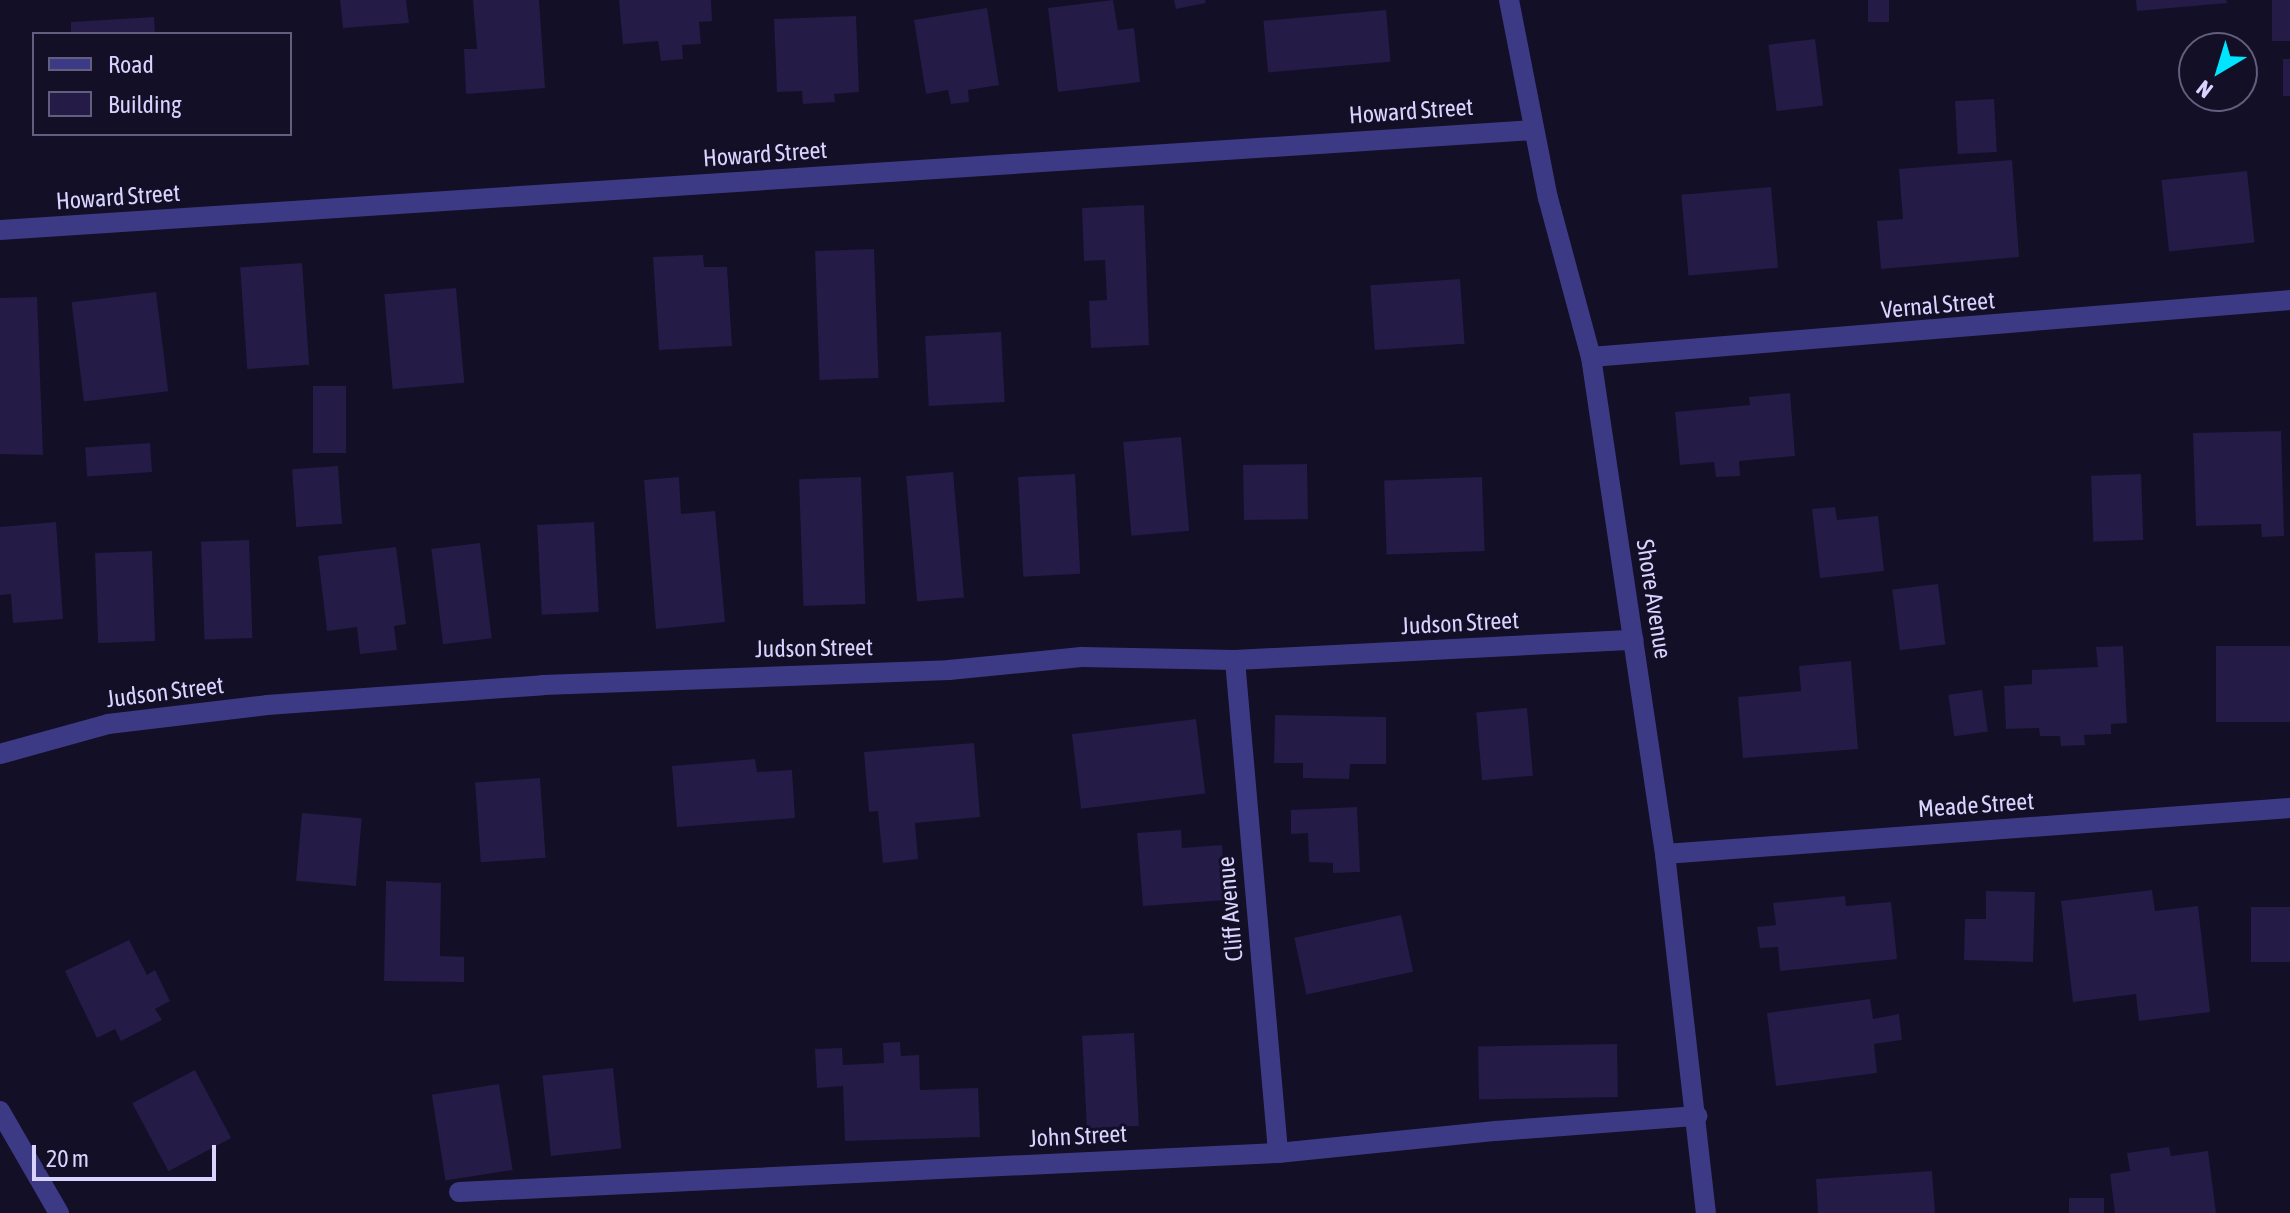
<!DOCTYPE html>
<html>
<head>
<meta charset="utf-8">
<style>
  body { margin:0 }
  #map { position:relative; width:2290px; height:1213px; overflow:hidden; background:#130f26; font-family:"Asap Condensed",sans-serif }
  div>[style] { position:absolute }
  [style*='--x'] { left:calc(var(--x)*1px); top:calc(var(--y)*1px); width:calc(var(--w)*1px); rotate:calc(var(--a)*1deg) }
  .building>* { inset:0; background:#241b47; transform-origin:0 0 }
  .minor>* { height:20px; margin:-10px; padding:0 10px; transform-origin:10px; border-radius:10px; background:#3d3a85 }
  span { translate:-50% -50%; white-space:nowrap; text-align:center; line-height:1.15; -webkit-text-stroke:6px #130f26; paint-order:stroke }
  .street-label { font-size:24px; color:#d9d4ff }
  .legend { position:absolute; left:32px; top:32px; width:260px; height:104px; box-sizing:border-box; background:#130f26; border:2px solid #625e7d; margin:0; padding:10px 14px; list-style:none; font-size:24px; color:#d9d4ff }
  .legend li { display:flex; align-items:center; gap:16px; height:40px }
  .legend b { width:40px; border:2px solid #625e7d }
  .north { position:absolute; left:2178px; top:32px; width:80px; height:80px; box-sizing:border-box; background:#130f26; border:2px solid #625e7d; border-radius:50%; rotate:218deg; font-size:22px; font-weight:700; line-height:32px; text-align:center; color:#d9d4ff }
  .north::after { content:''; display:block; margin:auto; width:28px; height:36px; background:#00e5ff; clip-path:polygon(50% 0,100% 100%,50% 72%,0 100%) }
  .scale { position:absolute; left:32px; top:1145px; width:184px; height:36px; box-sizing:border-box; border:4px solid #d9d4ff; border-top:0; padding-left:10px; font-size:24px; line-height:28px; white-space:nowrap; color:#d9d4ff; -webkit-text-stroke:6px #130f26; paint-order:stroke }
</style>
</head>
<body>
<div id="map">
  <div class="building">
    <i style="clip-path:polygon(340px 0,406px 0,409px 23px,343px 28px)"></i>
    <i style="clip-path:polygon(473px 0,539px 0,545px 88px,466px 94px,464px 49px,477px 49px)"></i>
    <i style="clip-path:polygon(619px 0,711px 0,712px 21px,699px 22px,701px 44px,682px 45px,683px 59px,661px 61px,658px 41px,623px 44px)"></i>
    <i style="clip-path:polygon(1113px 0,1118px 30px,1134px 28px,1140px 82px,1058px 92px,1048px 8px)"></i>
    <i style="clip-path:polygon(1174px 0,1205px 0,1206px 3px,1176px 9px)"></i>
    <i style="left:1868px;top:0;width:21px;height:22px"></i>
    <i style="clip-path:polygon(2136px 0,2226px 0,2227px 3px,2137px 11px)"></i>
    <i style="left:2272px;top:0;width:18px;height:41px"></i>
    <i style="clip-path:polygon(987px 8px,999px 85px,968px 90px,969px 102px,951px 104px,948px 90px,926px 94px,914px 20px)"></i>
    <i style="left:1386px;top:10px;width:52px;height:123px;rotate:85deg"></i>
    <i style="clip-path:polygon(856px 16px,859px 92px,834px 94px,835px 102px,803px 104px,802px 91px,777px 92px,774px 19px)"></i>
    <i style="clip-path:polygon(154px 17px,155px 34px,71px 34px,71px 22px)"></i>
    <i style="left:1815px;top:39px;width:67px;height:47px;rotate:83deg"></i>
    <i style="left:2283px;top:59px;width:7px;height:37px"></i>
    <i style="left:1994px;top:99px;width:53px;height:39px;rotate:87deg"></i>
    <i style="clip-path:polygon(2012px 160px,2019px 257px,1881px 269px,1877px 221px,1903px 219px,1899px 169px)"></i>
    <i style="left:2247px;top:171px;width:72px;height:86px;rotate:84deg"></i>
    <i style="left:1771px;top:187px;width:81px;height:90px;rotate:85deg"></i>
    <i style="clip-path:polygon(1144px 205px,1149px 345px,1091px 348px,1089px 301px,1107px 300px,1105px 260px,1084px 261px,1082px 208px)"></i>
    <i style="left:874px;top:249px;width:129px;height:59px;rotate:88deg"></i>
    <i style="clip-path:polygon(703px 255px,704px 267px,727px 267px,732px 346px,659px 350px,653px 257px)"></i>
    <i style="left:302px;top:263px;width:102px;height:62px;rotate:86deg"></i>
    <i style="left:1460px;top:279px;width:65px;height:90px;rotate:86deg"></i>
    <i style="left:456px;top:288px;width:95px;height:72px;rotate:85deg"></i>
    <i style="left:156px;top:292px;width:100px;height:85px;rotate:83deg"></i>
    <i style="clip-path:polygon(37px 297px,43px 455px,0 454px,0 298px)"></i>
    <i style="left:1001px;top:332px;width:70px;height:76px;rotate:87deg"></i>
    <i style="left:313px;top:386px;width:33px;height:67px"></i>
    <i style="clip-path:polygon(1790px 393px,1795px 456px,1739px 461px,1740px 476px,1716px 477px,1714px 462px,1680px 465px,1675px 412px,1750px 405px,1749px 397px)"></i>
    <i style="clip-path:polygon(2281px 431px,2284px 536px,2262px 537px,2261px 524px,2196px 526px,2193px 433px)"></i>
    <i style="left:1181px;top:437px;width:94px;height:58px;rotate:85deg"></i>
    <i style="left:150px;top:443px;width:29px;height:65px;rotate:86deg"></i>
    <i style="left:1307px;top:464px;width:55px;height:64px;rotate:89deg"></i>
    <i style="left:338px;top:466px;width:58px;height:46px;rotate:86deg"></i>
    <i style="left:953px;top:472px;width:126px;height:47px;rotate:85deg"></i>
    <i style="left:1075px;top:474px;width:100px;height:57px;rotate:87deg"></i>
    <i style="left:2141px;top:474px;width:66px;height:50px;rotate:88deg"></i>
    <i style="clip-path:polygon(679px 477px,681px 514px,715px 511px,725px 622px,656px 629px,644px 480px)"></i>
    <i style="left:861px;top:477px;width:127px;height:62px;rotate:88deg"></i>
    <i style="left:1482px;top:477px;width:74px;height:98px;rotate:88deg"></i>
    <i style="clip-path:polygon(1835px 507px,1837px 520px,1878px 516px,1884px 571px,1820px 578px,1812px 509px)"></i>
    <i style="clip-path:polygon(56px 522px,63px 619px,13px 623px,11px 594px,0 595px,0 527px)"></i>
    <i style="left:594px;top:522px;width:90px;height:57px;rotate:87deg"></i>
    <i style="left:249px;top:540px;width:98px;height:48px;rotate:88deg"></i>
    <i style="left:480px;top:543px;width:96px;height:49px;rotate:83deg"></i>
    <i style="clip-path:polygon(396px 547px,406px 624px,394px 626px,397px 650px,360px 654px,357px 627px,327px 631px,318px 556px)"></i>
    <i style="left:152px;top:551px;width:90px;height:57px;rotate:88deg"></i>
    <i style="left:1938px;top:584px;width:61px;height:46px;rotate:83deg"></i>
    <i style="clip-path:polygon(2123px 646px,2127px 723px,2111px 724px,2111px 734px,2084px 735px,2085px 745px,2061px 746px,2060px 736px,2040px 736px,2039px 728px,2006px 729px,2004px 686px,2032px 684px,2032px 670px,2098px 667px,2096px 647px)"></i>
    <i style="left:2290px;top:646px;width:76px;height:74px;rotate:90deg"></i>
    <i style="clip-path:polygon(1851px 661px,1858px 749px,1743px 758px,1738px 697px,1801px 691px,1799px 666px)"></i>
    <i style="left:1982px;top:690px;width:42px;height:34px;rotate:82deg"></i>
    <i style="left:1527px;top:708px;width:68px;height:51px;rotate:85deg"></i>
    <i style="clip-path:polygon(1275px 715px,1386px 717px,1386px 764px,1350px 764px,1349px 779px,1303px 778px,1303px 763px,1274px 763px)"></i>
    <i style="left:1196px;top:719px;width:75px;height:125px;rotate:83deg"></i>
    <i style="clip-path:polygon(974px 743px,980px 817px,915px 823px,918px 859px,883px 863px,878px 811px,869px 812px,864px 752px)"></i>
    <i style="clip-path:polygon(755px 759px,757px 772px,792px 770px,795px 818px,677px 827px,672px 766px)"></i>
    <i style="left:540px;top:778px;width:80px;height:65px;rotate:86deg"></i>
    <i style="clip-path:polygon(1357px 807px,1360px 872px,1333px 873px,1333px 863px,1309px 862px,1308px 833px,1291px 834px,1291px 810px)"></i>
    <i style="left:302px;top:813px;width:60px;height:68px;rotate:5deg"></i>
    <i style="clip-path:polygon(1181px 830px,1182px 848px,1222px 845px,1225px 900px,1143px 906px,1137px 833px)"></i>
    <i style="clip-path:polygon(386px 881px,441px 883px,440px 956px,464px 957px,464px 982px,384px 981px)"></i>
    <i style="clip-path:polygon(2152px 890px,2155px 911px,2198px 906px,2210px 1012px,2139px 1021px,2136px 994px,2073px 1002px,2061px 901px)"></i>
    <i style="clip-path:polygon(1986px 891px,2035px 892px,2033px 962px,1964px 960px,1965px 919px,1986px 919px)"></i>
    <i style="clip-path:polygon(1845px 896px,1846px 906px,1891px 902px,1897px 959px,1780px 971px,1778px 947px,1760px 948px,1757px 927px,1776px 925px,1773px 903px)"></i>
    <i style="left:2290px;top:907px;width:55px;height:39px;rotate:90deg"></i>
    <i style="left:1401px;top:915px;width:58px;height:109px;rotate:78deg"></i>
    <i style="clip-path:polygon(129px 940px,147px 975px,155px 970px,170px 1001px,155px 1009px,162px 1020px,121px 1041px,115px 1029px,97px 1038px,65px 971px)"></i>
    <i style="clip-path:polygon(1870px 999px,1873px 1019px,1899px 1014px,1902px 1040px,1874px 1044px,1877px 1073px,1776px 1086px,1767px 1013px)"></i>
    <i style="left:1134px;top:1033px;width:93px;height:52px;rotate:87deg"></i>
    <i style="clip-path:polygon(900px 1042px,901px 1056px,919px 1055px,920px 1090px,978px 1088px,980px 1137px,845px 1141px,843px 1086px,817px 1088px,815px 1049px,842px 1048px,843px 1065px,884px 1063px,883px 1043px)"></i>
    <i style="left:1617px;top:1044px;width:53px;height:139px;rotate:89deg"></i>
    <i style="left:613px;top:1068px;width:81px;height:71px;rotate:84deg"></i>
    <i style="left:195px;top:1070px;width:77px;height:71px;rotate:62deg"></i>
    <i style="left:499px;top:1084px;width:87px;height:68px;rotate:81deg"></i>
    <i style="clip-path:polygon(2169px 1147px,2171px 1156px,2208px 1151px,2216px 1213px,2115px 1213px,2110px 1174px,2130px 1171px,2127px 1153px)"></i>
    <i style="clip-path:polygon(1932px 1171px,1935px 1213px,1818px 1213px,1816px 1179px)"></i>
    <i style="left:2104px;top:1198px;width:15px;height:35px;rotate:90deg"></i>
  </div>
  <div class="minor">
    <i style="--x:1509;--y:0;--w:202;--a:78.9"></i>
    <i style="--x:1548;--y:198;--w:165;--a:74.9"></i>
    <i style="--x:1591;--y:357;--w:502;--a:81.53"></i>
    <i style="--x:1665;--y:854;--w:361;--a:83.5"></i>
    <i style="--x:0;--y:230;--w:1535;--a:-3.73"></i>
    <i style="--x:1591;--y:357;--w:701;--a:-4.66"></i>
    <i style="--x:1235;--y:660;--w:495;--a:85"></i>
    <i style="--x:0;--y:754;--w:112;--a:-15.5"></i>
    <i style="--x:108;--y:724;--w:160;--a:-6.8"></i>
    <i style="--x:267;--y:705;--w:277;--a:-4.1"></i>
    <i style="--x:543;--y:685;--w:406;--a:-2.1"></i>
    <i style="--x:949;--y:670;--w:133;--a:-5.6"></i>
    <i style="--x:1081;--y:657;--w:154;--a:1.1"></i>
    <i style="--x:1235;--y:660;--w:399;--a:-2.9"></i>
    <i style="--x:1665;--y:854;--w:627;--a:-4.21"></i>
    <i style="--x:0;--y:1111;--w:118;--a:60"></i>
    <i style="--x:459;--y:1192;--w:820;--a:-2.73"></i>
    <i style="--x:1278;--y:1153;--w:219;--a:-5.8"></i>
    <i style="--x:1496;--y:1131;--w:202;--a:-4.3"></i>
  </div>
  <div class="street-label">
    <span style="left:1411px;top:111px;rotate:-4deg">Howard Street</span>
    <span style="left:765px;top:154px;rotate:-4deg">Howard Street</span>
    <span style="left:118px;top:197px;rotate:-4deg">Howard Street</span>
    <span style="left:1938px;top:305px;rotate:-5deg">Vernal Street</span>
    <span style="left:1654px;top:599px;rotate:81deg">Shore Avenue</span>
    <span style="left:1460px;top:623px;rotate:-3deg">Judson Street</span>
    <span style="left:814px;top:648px;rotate:-1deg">Judson Street</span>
    <span style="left:165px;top:692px;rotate:-7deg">Judson Street</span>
    <span style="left:1976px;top:805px;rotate:-4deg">Meade Street</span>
    <span style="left:1230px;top:909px;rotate:-95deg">Cliff Avenue</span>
    <span style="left:1078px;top:1136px;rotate:-3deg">John Street</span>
  </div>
  <ul class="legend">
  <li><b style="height:10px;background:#3d3a85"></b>Road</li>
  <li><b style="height:22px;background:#241b47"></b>Building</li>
  </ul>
  <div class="north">N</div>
  <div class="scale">20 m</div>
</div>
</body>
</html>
